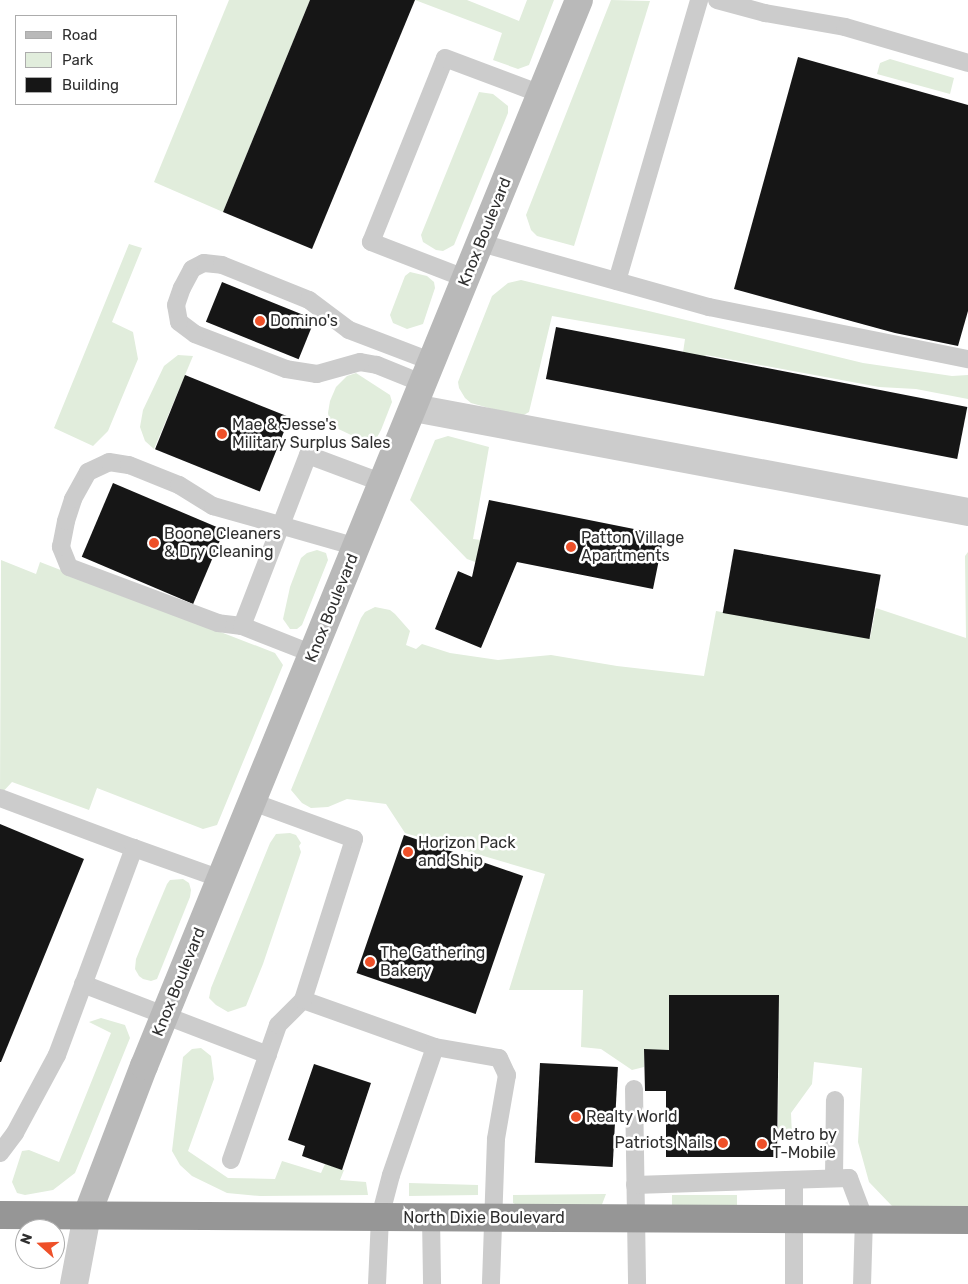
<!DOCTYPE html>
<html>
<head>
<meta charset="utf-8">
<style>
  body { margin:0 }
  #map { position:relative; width:968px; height:1284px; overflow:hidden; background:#fff; font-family:Rubik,sans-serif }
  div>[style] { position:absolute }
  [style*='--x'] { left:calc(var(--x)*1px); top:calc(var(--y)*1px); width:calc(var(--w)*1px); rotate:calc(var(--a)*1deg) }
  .green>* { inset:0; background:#e1eddc; transform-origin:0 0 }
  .building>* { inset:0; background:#161616; transform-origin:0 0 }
  .lane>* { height:18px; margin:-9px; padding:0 9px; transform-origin:9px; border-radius:9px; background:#ccc }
  .street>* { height:28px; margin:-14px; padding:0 14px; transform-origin:14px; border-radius:14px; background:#ccc }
  .secondary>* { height:28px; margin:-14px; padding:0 14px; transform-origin:14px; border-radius:14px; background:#b9b9b9 }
  .highway>* { height:28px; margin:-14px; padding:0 14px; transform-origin:14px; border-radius:14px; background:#969696 }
  .dots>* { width:14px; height:14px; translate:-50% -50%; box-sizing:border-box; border:2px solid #fff; border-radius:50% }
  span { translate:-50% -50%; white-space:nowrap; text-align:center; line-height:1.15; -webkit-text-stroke:5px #fff; paint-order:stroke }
  .street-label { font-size:16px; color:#2f2f2f }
  .poi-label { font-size:16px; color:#2f2f2f }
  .left { translate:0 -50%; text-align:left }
  .right { translate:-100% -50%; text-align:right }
  .legend { position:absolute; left:15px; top:15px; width:162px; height:90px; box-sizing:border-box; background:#fff; border:1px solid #acacac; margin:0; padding:6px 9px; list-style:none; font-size:15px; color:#2f2f2f }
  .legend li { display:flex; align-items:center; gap:10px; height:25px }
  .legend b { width:25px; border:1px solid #acacac }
  .north { position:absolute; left:15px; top:1219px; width:50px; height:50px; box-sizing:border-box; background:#fff; border:1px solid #acacac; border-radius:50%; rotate:290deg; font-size:14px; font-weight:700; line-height:20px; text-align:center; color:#2f2f2f }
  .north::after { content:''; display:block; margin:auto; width:18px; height:22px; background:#ee5029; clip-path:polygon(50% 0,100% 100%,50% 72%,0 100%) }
</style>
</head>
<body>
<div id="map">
  <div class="green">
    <i style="clip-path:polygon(229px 0,310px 0,223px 212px,154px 182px)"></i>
    <i style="clip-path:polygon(415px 0,467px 0,519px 21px,527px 0,554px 0,529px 65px,518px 69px,493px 60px,502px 33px)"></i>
    <i style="clip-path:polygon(611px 0,650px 1px,574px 246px,537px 236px,531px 230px,526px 215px)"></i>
    <i style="clip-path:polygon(890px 59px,954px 78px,950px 94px,877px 74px,880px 63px)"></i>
    <i style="clip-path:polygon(479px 92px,493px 94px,508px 106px,508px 113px,454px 245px,443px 251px,436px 250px,423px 242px,421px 235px)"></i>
    <i style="clip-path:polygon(129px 244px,142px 248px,112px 322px,133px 332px,138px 359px,108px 431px,93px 446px,54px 428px)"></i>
    <i style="clip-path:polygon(410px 272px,427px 276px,434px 282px,435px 288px,423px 324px,407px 329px,393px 323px,390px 315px,405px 276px)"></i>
    <i style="clip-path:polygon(521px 280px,863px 363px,952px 376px,968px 375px,968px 399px,916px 389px,879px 387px,706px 355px,676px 400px,685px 339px,552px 316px,529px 412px,522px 416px,496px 410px,471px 403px,465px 398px,459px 388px,458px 382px,492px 296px,508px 283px)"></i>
    <i style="clip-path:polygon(178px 355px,193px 356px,154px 449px,145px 441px,140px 427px,143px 410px,164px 366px)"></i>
    <i style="clip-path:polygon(356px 373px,390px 395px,392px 402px,381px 430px,375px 441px,370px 444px,330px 425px,328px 413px,330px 401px,336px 387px,347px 376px)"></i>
    <i style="clip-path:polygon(448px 436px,489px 447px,473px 539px,481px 540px,478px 563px,467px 559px,410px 500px,435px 440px)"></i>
    <i style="clip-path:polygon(317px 550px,326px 553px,328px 560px,302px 625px,297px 629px,290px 629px,283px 619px,290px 587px,301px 558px,307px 553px)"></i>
    <i style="clip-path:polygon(968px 552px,968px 1207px,892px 1206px,869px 1182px,858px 1142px,862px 1068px,814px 1062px,812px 1084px,791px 1113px,792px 1136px,778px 1137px,779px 995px,669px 995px,669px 1050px,644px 1050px,644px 1067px,632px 1070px,601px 1049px,581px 1047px,583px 990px,509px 990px,545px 874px,405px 833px,386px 804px,347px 799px,328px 807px,311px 808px,302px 803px,291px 790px,361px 618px,365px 612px,375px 607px,390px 610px,395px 614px,410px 631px,406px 645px,416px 649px,422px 644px,450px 653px,498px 660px,551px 655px,617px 666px,704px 676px,716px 611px,870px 638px,876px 608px,966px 638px,965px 556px)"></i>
    <i style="clip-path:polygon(1px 560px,36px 574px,40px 562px,275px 653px,283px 665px,217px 825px,203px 829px,97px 788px,89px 810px,12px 782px,0 795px)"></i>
    <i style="clip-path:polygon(290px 833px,296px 835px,301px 843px,299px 846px,301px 852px,263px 964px,246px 1006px,228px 1012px,216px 1005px,209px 998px,211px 988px,270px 843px,276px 834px)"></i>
    <i style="clip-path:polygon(183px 879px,189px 883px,191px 890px,190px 897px,157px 979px,151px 981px,143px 979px,139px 976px,135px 969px,136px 959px,151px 922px,167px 884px,170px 880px)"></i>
    <i style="clip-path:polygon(101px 1018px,125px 1025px,130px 1038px,75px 1173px,53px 1190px,25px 1195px,17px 1193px,12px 1182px,22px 1151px,29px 1150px,59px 1162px,111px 1033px,89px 1022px)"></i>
    <i style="clip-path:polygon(201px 1048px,211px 1056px,214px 1079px,188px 1151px,228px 1178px,275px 1179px,282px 1161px,321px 1173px,325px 1164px,344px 1170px,340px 1180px,366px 1182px,368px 1195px,260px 1196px,227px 1193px,192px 1176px,180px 1165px,172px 1151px,183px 1057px,192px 1049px)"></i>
    <i style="clip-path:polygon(409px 1183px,478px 1185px,478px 1195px,409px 1196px)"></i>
    <i style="clip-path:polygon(606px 1194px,601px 1207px,521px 1207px,513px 1203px,513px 1195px)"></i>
    <i style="left:737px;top:1195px;width:10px;height:65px;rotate:90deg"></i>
  </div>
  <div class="building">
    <i style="clip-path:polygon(310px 0,415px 0,312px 249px,223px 212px)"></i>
    <i style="clip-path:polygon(798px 57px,968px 105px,968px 311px,958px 346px,895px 333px,734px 289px)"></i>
    <i style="left:222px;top:282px;width:100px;height:43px;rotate:22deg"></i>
    <i style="left:556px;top:327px;width:419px;height:53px;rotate:11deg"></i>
    <i style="left:185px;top:375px;width:113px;height:80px;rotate:22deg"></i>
    <i style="left:113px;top:483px;width:121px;height:80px;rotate:23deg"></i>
    <i style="clip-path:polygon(489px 500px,664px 535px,653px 589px,517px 562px,481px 648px,435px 629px,458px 571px,472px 577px)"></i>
    <i style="left:734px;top:549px;width:149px;height:65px;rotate:10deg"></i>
    <i style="clip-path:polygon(0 824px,84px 859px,1px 1062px,0 1062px)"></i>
    <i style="left:404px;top:835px;width:126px;height:146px;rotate:19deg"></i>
    <i style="clip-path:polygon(669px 995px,779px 995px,777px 1157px,666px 1157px,666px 1091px,645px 1091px,644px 1049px,669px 1050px)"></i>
    <i style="left:540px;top:1063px;width:78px;height:100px;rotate:3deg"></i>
    <i style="clip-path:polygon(314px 1064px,371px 1083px,342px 1170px,302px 1156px,305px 1146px,288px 1140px)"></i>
  </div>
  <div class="lane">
    <i style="--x:717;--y:0;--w:50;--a:15.2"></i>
    <i style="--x:765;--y:13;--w:81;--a:9.9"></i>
    <i style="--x:845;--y:27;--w:128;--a:16.3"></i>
    <i style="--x:481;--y:243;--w:237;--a:15.7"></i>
    <i style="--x:709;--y:307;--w:264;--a:11.4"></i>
    <i style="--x:467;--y:279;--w:103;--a:-158.9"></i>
    <i style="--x:371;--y:242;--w:198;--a:-68.1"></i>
    <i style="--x:445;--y:58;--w:103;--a:20.6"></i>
    <i style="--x:617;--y:281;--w:293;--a:-73.7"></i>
    <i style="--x:424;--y:384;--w:51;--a:-158"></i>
    <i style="--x:377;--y:365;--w:17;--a:-170"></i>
    <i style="--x:360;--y:362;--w:45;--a:164.4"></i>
    <i style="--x:317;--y:374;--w:31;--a:-171"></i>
    <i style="--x:286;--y:369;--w:97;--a:-159"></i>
    <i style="--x:195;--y:334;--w:20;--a:-143"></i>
    <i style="--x:179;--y:322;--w:17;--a:-100"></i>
    <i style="--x:176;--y:305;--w:18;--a:-71"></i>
    <i style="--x:182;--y:288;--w:21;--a:-62"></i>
    <i style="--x:192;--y:269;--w:13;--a:-27"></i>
    <i style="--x:204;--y:263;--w:18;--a:6"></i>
    <i style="--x:222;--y:265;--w:94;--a:21.9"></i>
    <i style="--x:309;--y:300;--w:50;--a:36.9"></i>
    <i style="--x:349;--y:330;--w:90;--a:20.9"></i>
    <i style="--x:242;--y:626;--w:24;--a:-173"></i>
    <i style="--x:218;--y:623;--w:159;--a:-159.4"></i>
    <i style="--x:69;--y:567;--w:22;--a:-112"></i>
    <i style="--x:61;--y:547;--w:26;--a:-79"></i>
    <i style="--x:66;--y:521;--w:23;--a:-72"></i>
    <i style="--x:73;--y:499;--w:31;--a:-61"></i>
    <i style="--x:88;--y:472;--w:23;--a:-25"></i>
    <i style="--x:109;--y:462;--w:20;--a:9"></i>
    <i style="--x:129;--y:465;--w:54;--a:21.8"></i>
    <i style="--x:179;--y:485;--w:40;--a:32"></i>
    <i style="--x:213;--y:506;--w:150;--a:15.9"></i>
    <i style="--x:313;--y:654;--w:76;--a:-158.5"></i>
    <i style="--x:242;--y:626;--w:183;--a:-68.9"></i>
    <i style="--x:308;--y:455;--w:80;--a:20.5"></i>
    <i style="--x:0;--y:798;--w:143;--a:20.5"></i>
    <i style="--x:83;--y:984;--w:198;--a:21"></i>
    <i style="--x:303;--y:1000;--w:140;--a:19.6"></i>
    <i style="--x:435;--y:1047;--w:65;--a:9.8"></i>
    <i style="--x:499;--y:1058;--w:19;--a:65"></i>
    <i style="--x:507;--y:1075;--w:65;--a:99.8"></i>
    <i style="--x:496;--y:1139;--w:145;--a:92"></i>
    <i style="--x:634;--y:1089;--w:195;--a:89.1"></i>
    <i style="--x:0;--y:1153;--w:25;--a:-53"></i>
    <i style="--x:15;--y:1133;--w:89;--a:-61.7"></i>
    <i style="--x:57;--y:1055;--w:221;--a:-69.6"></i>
    <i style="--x:134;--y:848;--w:92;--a:19.6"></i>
    <i style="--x:231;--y:1160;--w:143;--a:-70.8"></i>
    <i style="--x:278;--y:1025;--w:35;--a:-45"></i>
    <i style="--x:303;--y:1000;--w:169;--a:-72.4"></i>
    <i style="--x:354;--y:839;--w:108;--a:-159.9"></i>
    <i style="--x:834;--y:1178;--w:78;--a:-89.3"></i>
    <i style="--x:635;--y:1185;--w:214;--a:-1.9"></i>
    <i style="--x:849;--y:1178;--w:43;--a:69.4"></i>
    <i style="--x:864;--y:1218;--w:66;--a:91.7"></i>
    <i style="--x:431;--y:1217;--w:67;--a:89.1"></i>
    <i style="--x:377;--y:1284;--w:67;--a:-87.4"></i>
    <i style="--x:380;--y:1217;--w:43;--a:-75.3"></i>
    <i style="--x:391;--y:1175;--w:135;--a:-71"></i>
    <i style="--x:794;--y:1284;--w:104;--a:-90"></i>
  </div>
  <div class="street">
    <i style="--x:414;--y:408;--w:564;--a:10.63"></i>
    <i style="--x:74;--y:1284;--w:70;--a:-79.3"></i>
  </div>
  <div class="secondary">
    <i style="--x:87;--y:1215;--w:160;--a:-69.1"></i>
    <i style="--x:144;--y:1066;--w:1151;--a:-67.8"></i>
  </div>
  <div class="highway">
    <i style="--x:0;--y:1215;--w:968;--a:0.3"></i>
  </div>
  <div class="dots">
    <i style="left:260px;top:321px;background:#ee5029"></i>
    <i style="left:222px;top:434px;background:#ee5029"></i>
    <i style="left:154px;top:543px;background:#ee5029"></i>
    <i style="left:571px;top:547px;background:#ee5029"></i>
    <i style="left:408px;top:852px;background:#ee5029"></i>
    <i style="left:370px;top:962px;background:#ee5029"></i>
    <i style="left:576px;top:1117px;background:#ee5029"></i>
    <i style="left:723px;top:1143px;background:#ee5029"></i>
    <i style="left:762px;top:1144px;background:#ee5029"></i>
  </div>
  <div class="street-label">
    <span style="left:485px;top:232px;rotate:-68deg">Knox Boulevard</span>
    <span style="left:332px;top:608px;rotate:-68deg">Knox Boulevard</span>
    <span style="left:179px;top:982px;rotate:-68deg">Knox Boulevard</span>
    <span style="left:484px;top:1218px">North Dixie Boulevard</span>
  </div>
  <div class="poi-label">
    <span class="left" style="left:270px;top:321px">Domino's</span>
    <span class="left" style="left:232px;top:434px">Mae &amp; Jesse's<br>Military Surplus Sales</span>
    <span class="left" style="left:164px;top:543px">Boone Cleaners<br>&amp; Dry Cleaning</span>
    <span class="left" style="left:581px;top:547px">Patton Village<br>Apartments</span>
    <span class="left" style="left:418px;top:852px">Horizon Pack<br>and Ship</span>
    <span class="left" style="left:380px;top:962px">The Gathering<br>Bakery</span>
    <span class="left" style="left:586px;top:1117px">Realty World</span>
    <span class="left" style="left:772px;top:1144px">Metro by<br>T-Mobile</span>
    <span class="right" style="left:713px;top:1143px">Patriots Nails</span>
  </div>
  <ul class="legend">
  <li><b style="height:6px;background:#b9b9b9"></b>Road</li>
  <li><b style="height:14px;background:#e1eddc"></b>Park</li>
  <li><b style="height:14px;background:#161616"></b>Building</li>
  </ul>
  <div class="north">N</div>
</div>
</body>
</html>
